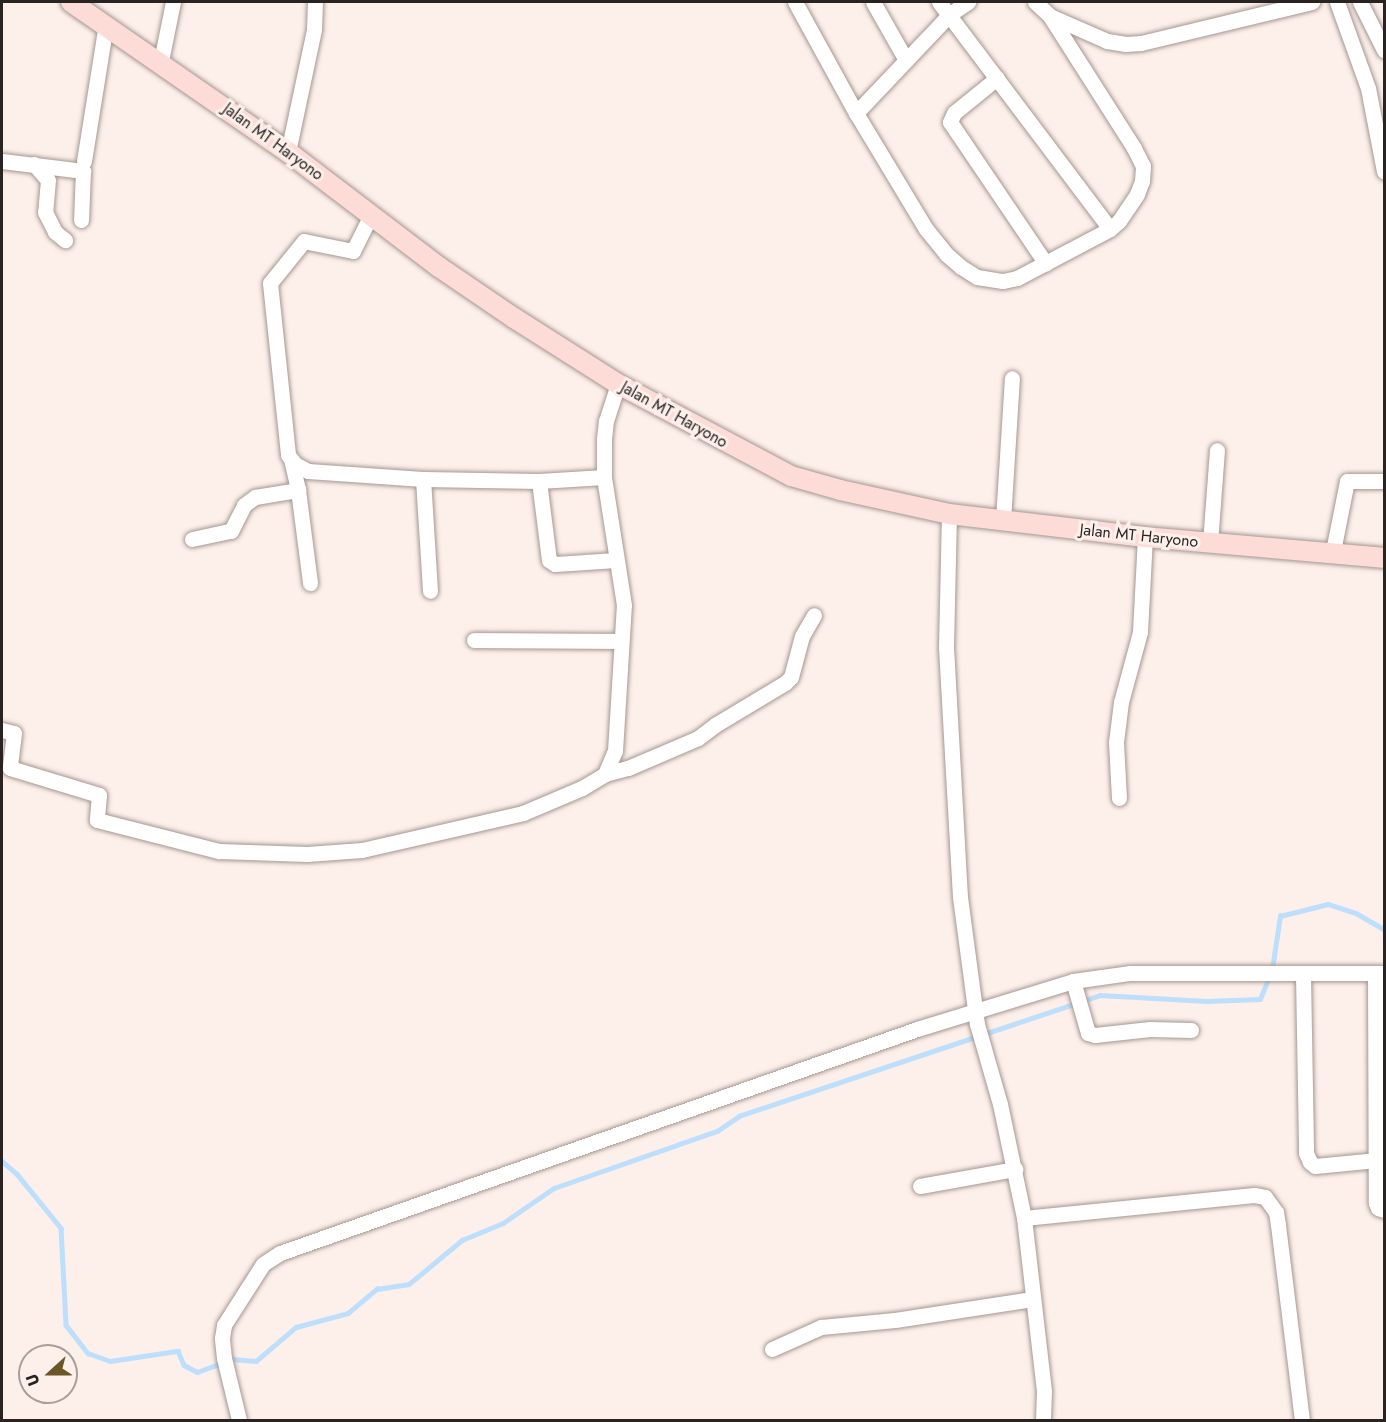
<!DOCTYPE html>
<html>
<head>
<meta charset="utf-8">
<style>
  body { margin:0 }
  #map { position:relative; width:1386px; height:1422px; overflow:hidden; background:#fdefea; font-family:Jost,sans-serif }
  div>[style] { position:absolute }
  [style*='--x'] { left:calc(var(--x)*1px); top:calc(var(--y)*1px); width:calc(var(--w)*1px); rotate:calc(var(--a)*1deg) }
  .stream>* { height:4.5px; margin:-2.25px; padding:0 2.25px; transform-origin:2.25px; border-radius:2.25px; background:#bddffc }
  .roads { filter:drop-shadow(0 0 2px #a49792) drop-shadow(0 0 2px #a49792) }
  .minor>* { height:15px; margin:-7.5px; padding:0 7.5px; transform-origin:7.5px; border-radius:7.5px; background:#fff }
  .major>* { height:20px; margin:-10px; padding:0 10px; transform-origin:10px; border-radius:10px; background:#fddbd7 }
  span { translate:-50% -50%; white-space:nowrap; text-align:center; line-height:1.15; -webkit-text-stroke:6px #fdefea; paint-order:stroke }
  .street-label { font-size:16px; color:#292422 }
  .frame { position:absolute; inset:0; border:3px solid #292422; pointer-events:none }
  .north { position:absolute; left:18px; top:1344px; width:60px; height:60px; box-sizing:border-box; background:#fdefea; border:2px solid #a89e9a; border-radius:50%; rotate:249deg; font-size:16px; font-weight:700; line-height:24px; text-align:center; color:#292422 }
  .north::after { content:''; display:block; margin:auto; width:21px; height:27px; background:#6c5625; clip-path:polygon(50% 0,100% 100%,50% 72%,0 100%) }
</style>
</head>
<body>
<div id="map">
  <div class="stream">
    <i style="--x:1272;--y:969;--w:54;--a:-81.4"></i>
    <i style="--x:1280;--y:916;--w:49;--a:-14"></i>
    <i style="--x:1328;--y:904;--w:29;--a:18"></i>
    <i style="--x:1356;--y:913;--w:32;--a:30"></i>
    <i style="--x:2;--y:1161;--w:20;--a:41"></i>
    <i style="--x:17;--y:1174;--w:70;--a:50.8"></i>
    <i style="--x:61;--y:1228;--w:97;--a:87"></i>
    <i style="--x:66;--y:1325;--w:36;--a:52"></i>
    <i style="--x:88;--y:1353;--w:23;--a:20"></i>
    <i style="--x:110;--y:1361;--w:69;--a:-8.4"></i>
    <i style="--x:178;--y:1351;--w:15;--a:67"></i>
    <i style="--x:184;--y:1365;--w:15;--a:28"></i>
    <i style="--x:197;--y:1372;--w:38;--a:-20"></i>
    <i style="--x:233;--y:1359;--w:23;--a:5"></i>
    <i style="--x:256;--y:1361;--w:52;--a:-40.4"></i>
    <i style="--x:296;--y:1327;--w:54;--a:-15.1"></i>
    <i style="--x:348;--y:1313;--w:38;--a:-40"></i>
    <i style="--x:377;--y:1289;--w:32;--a:-9"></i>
    <i style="--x:409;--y:1284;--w:69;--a:-39.7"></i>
    <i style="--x:462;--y:1240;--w:44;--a:-22.5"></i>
    <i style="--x:503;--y:1223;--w:62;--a:-34.5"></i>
    <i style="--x:554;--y:1188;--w:173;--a:-19.3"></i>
    <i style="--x:717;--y:1131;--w:27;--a:-34"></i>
    <i style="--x:739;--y:1116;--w:381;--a:-18.5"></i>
    <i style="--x:1100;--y:995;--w:107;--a:3.2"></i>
    <i style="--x:1207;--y:1001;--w:53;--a:-2.2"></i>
    <i style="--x:1260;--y:999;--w:24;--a:-68"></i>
  </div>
  <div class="roads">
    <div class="minor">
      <i style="--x:795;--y:2;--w:127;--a:61.2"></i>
      <i style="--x:856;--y:113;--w:135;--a:58.9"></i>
      <i style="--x:926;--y:229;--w:32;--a:51"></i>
      <i style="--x:946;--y:254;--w:20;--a:41"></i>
      <i style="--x:961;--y:267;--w:19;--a:32"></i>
      <i style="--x:977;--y:277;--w:26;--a:9"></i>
      <i style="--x:1003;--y:281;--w:14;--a:-12"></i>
      <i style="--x:1017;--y:278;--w:105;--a:-27.8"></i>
      <i style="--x:1110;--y:229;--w:12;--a:-42"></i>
      <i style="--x:1119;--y:221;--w:32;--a:-56"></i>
      <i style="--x:1137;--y:194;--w:14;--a:-69"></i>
      <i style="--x:1142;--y:181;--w:15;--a:-86"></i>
      <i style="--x:1143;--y:166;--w:20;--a:-117"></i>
      <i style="--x:1134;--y:148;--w:156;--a:-122.5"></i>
      <i style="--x:873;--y:2;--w:67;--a:60.4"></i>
      <i style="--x:939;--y:2;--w:284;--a:53"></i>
      <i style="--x:1035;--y:2;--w:21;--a:43"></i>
      <i style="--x:1050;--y:16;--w:62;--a:23.7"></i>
      <i style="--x:1107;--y:41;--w:19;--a:9"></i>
      <i style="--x:1126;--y:44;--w:15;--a:-4"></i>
      <i style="--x:1141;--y:43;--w:176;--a:-13.5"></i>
      <i style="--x:1337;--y:2;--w:91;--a:70.2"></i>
      <i style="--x:1368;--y:88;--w:85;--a:79.1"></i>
      <i style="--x:1360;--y:2;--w:54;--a:63.4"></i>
      <i style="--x:161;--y:61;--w:60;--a:-78.5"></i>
      <i style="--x:997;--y:78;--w:55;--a:140.9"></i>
      <i style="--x:954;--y:113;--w:10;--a:114"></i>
      <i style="--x:950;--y:122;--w:171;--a:55.9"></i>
      <i style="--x:856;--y:113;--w:137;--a:-46.5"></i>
      <i style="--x:950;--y:14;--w:22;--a:-34"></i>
      <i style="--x:288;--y:152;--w:125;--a:-78"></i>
      <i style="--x:314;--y:30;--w:28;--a:-88"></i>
      <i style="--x:2;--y:161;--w:82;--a:7"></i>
      <i style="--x:83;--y:171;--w:49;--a:92.3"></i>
      <i style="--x:84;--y:161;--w:139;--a:-80.9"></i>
      <i style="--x:34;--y:164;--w:21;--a:49"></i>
      <i style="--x:48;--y:180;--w:32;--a:95"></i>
      <i style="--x:45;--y:212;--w:22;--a:63"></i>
      <i style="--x:55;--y:232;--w:13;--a:39"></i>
      <i style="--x:371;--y:215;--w:40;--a:116.6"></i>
      <i style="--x:353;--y:251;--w:50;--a:-168.5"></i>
      <i style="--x:304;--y:241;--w:54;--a:129"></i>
      <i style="--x:270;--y:283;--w:173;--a:84"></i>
      <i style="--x:288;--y:455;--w:11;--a:52"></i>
      <i style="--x:295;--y:464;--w:15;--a:28"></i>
      <i style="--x:308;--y:471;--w:115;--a:4"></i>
      <i style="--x:423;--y:479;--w:116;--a:1"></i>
      <i style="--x:539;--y:481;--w:65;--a:-3.5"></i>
      <i style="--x:291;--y:459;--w:32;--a:77"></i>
      <i style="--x:298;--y:490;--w:94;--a:82.6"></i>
      <i style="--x:423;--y:479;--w:112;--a:86.4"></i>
      <i style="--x:539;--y:481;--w:80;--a:82.8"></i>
      <i style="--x:549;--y:560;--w:7;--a:34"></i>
      <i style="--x:555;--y:564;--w:61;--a:-3.8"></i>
      <i style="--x:949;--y:514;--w:133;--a:91.3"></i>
      <i style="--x:946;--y:647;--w:250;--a:86.8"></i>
      <i style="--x:960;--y:897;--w:128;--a:82.4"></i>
      <i style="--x:977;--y:1024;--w:83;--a:74"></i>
      <i style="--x:1000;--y:1104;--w:116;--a:78.1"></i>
      <i style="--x:1024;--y:1218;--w:174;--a:83.4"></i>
      <i style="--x:1044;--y:1391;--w:29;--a:92"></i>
      <i style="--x:1003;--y:520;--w:142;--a:-86.4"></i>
      <i style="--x:192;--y:539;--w:40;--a:-12"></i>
      <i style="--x:231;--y:531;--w:29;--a:-63"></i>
      <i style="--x:244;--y:505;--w:14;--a:-36"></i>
      <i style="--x:255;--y:497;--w:44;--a:-9.2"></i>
      <i style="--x:1210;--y:543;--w:93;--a:-85.7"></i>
      <i style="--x:1333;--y:551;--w:71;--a:-78.7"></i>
      <i style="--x:1347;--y:481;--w:37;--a:0"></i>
      <i style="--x:474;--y:640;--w:147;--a:0.4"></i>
      <i style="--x:2;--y:730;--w:12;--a:14"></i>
      <i style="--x:14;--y:733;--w:35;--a:97"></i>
      <i style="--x:10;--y:768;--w:93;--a:16.9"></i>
      <i style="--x:99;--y:795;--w:25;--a:95"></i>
      <i style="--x:97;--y:820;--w:126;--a:14.3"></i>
      <i style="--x:219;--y:851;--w:88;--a:2"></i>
      <i style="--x:307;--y:854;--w:55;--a:-4.2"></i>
      <i style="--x:362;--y:850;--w:165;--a:-12.9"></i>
      <i style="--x:523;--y:813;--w:64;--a:-23"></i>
      <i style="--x:582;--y:788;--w:27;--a:-31"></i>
      <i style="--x:605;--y:774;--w:25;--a:-67"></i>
      <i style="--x:615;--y:751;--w:146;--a:-86.5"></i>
      <i style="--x:624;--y:605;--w:130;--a:-98.9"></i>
      <i style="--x:604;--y:477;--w:38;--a:-90"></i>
      <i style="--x:604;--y:439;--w:18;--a:-84"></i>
      <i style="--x:606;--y:421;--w:39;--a:-72"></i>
      <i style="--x:605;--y:774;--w:24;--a:-15"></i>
      <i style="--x:628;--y:768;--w:76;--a:-23.2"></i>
      <i style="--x:698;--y:738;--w:21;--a:-37"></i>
      <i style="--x:715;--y:725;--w:82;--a:-31"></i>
      <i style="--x:785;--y:683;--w:8;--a:-45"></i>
      <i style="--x:791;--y:677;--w:42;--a:-75"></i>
      <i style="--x:802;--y:636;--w:24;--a:-60"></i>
      <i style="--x:1119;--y:798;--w:56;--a:-93.1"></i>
      <i style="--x:1116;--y:742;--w:40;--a:-82.9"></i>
      <i style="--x:1121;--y:702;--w:73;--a:-74.8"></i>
      <i style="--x:1140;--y:632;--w:95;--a:-87"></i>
      <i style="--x:1375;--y:973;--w:230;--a:89.8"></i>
      <i style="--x:1376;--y:1203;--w:5;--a:68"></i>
      <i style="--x:1378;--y:1208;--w:6;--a:18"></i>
      <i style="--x:1303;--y:975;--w:178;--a:89"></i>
      <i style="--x:1306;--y:1153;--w:10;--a:66"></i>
      <i style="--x:1310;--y:1162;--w:6;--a:39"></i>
      <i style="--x:1315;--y:1166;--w:62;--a:-5.5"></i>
      <i style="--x:1073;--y:981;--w:54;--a:73.9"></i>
      <i style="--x:1088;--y:1033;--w:7;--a:16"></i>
      <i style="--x:1095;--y:1035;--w:55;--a:-6.2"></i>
      <i style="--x:1150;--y:1029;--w:41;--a:1.4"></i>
      <i style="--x:920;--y:1186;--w:97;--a:-10.1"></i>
      <i style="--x:1024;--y:1218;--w:231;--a:-5.7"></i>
      <i style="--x:1254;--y:1195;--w:11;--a:10"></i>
      <i style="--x:1265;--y:1197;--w:19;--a:54"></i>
      <i style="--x:1276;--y:1212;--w:13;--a:81"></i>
      <i style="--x:1278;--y:1225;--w:196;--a:83"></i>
      <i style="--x:772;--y:1349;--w:54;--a:-24.2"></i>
      <i style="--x:821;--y:1327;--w:74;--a:-5.4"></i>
      <i style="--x:895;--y:1320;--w:139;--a:-8.7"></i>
      <i style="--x:239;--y:1420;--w:64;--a:-103.6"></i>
      <i style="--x:224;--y:1358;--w:20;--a:-96"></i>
      <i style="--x:222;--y:1338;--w:13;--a:-81"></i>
      <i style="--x:224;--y:1325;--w:72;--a:-57.4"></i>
      <i style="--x:263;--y:1264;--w:20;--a:-33"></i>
      <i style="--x:280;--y:1253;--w:675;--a:-19.37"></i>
      <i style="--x:917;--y:1029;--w:163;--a:-17.1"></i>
      <i style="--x:1073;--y:981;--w:58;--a:-8"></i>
      <i style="--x:1130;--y:973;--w:254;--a:0"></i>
    </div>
    <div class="major">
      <i style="--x:71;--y:2;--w:264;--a:34.7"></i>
      <i style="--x:288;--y:152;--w:190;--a:37.3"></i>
      <i style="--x:439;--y:267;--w:91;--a:34.2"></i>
      <i style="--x:514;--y:318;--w:123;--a:32.4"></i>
      <i style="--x:618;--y:384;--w:196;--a:28"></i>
      <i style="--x:791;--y:476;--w:51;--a:15.9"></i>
      <i style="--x:840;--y:490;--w:112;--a:12.4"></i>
      <i style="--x:949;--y:514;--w:197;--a:6.7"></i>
      <i style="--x:1145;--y:537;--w:240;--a:5"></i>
    </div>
  </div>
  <div class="street-label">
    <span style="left:273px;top:142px;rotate:36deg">Jalan MT Haryono</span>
    <span style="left:674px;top:415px;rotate:29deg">Jalan MT Haryono</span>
    <span style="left:1139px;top:536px;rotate:6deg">Jalan MT Haryono</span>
  </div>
  <div class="frame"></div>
  <div class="north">U</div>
</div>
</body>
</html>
